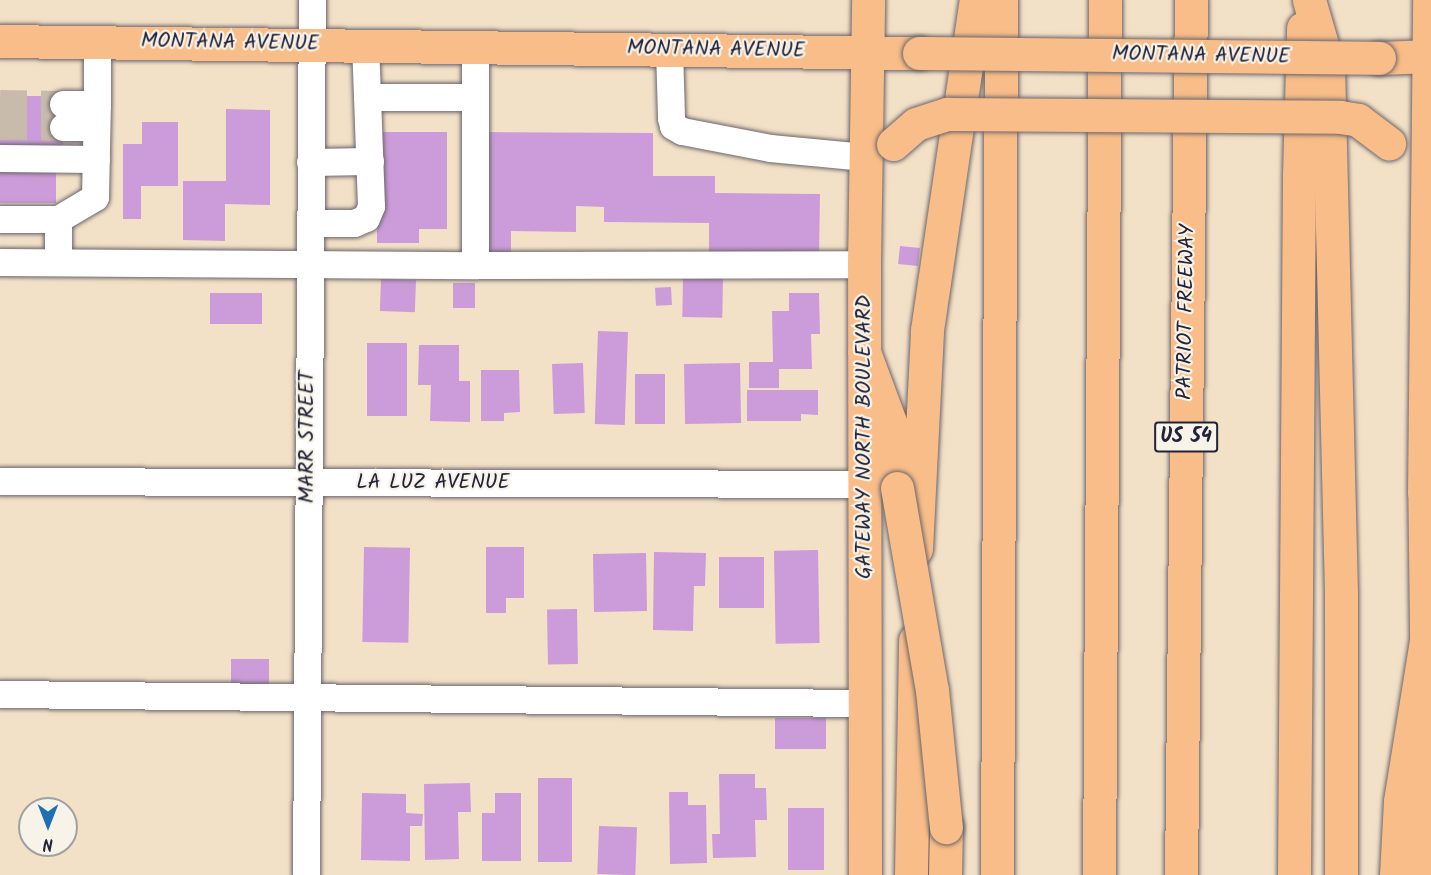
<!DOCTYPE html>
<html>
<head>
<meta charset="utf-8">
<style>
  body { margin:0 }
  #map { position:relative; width:1431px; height:875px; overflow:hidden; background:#f3e1c7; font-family:Kalam,sans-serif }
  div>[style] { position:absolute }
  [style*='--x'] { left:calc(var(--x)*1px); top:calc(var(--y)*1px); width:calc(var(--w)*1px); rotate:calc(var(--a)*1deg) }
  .building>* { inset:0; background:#cb9cd9; transform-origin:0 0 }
  .minor-tunnel>* { height:27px; margin-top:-13.5px; transform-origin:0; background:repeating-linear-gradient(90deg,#c9bbab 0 27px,transparent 0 41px) }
  .roads { filter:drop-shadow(0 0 2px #6b656c) drop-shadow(0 0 2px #6b656c) }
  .minor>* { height:27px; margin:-13.5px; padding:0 13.5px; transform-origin:13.5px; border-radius:13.5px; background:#fff }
  .major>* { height:33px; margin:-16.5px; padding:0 16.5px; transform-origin:16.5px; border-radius:16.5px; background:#f8bd88 }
  .highway>* { height:33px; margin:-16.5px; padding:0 16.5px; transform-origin:16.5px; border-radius:16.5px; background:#f8bd88 }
  .bridges { filter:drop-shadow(0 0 2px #6b656c) drop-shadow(0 0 2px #6b656c) }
  .major-bridge>* { height:33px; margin:-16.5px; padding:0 16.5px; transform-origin:16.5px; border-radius:16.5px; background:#f8bd88 }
  .highway-bridge>* { height:33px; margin:-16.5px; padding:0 16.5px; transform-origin:16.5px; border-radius:16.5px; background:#f8bd88 }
  span { translate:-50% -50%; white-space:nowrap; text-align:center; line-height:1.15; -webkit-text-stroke:4.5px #f7f3e8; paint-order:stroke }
  .shield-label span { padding:2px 4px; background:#f7f3e8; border:2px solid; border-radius:4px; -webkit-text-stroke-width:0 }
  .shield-label { font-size:20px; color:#22223b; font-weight:700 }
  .street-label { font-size:21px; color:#22223b }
  .north { position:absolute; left:18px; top:797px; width:60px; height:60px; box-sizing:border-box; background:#f7f3e8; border:2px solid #a29fa3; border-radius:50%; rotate:180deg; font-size:16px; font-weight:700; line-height:24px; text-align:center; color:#22223b }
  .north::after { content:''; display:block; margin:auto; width:21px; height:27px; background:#1f6fb2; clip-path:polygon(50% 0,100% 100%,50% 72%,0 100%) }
</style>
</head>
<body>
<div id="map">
  <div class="building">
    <i style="left:0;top:96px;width:63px;height:55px"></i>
    <i style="clip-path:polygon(226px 109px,270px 110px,270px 205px,225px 204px,225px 241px,183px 240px,183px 181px,226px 181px)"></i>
    <i style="clip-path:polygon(142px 122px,178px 122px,178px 186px,141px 186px,141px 219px,123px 219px,123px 144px,142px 144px)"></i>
    <i style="clip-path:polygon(377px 132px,447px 132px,447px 229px,419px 229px,419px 243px,377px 243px)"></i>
    <i style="clip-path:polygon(479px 132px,653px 133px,653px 176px,715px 176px,715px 193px,820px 194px,819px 258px,709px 257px,709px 223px,604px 222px,604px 207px,576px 206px,576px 232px,511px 231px,511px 254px,478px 254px)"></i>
    <i style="left:0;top:168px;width:56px;height:35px"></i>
    <i style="left:900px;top:246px;width:20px;height:18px;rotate:6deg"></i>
    <i style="left:683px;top:277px;width:40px;height:40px;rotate:1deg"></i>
    <i style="left:381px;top:279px;width:35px;height:32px;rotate:2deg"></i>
    <i style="left:453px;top:283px;width:22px;height:25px"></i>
    <i style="left:671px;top:287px;width:18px;height:16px;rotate:87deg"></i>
    <i style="left:262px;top:293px;width:31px;height:52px;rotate:90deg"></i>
    <i style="clip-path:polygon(789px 293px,819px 293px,820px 334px,811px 334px,812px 369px,779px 369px,779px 388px,749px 388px,749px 362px,773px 362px,772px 311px,789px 311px)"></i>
    <i style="left:598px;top:331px;width:30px;height:93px;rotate:2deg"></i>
    <i style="left:367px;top:343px;width:40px;height:73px"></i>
    <i style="clip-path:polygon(419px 345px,459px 345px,459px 381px,470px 381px,470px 422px,430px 421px,431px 385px,418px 385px)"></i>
    <i style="left:583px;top:363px;width:50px;height:31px;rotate:88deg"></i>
    <i style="left:740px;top:363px;width:60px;height:56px;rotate:89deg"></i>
    <i style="clip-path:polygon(481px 370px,519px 370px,520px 412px,504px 413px,504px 421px,481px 421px)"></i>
    <i style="left:635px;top:374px;width:30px;height:50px"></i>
    <i style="clip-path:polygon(747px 390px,818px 390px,818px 415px,801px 414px,801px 421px,747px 421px)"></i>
    <i style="left:364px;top:547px;width:46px;height:95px;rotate:1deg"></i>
    <i style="clip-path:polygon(486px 547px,524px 547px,524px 598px,506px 598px,506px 613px,486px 613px)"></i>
    <i style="left:818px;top:550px;width:93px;height:44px;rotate:89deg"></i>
    <i style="clip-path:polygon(654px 552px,706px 553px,705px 586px,694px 586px,693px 631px,653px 630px)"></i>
    <i style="left:646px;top:553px;width:58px;height:53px;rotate:89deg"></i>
    <i style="left:719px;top:557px;width:45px;height:51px"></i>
    <i style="left:577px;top:609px;width:55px;height:30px;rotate:89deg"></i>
    <i style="left:231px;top:659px;width:38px;height:31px"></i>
    <i style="left:775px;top:718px;width:51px;height:31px"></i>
    <i style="clip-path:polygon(719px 774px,755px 774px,755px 788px,766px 788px,767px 820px,755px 820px,756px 857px,713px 858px,712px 834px,720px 834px)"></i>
    <i style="left:538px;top:778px;width:34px;height:84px"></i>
    <i style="clip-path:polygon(470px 783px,471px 812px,458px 812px,459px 859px,425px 860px,424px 784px)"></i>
    <i style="clip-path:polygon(669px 792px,688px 792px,688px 805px,706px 805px,707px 863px,670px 864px)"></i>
    <i style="clip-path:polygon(362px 793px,406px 794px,406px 813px,423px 814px,422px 826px,410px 826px,410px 861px,361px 860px)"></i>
    <i style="clip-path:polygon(495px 793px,521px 793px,521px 861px,482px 861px,482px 813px,495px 813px)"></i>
    <i style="left:824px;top:808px;width:62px;height:36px;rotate:90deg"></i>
    <i style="left:599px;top:826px;width:38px;height:48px;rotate:2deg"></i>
  </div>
  <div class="minor-tunnel">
    <i style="--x:0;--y:103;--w:63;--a:0.9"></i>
    <i style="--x:0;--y:126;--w:63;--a:0.9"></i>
  </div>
  <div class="roads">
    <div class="minor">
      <i style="--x:669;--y:49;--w:69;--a:88.3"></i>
      <i style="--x:671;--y:118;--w:8;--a:76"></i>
      <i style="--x:673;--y:126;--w:10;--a:29"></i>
      <i style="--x:682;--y:131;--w:90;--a:10.9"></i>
      <i style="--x:770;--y:148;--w:95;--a:5.4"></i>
      <i style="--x:367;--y:97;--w:108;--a:0"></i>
      <i style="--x:63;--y:104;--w:34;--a:0"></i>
      <i style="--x:97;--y:104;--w:62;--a:-90"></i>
      <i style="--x:63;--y:127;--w:33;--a:0"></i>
      <i style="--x:0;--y:158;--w:96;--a:0.6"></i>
      <i style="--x:310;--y:162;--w:60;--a:-1"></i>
      <i style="--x:0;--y:219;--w:58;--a:0"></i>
      <i style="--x:310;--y:223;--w:44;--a:0"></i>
      <i style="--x:354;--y:223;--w:13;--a:-23"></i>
      <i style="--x:366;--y:218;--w:13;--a:-67"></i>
      <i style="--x:371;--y:206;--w:161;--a:-92.1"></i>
      <i style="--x:0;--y:262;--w:475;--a:0.4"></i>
      <i style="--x:475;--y:265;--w:389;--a:-0.1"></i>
      <i style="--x:58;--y:262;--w:43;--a:-90"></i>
      <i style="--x:58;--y:219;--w:43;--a:-30.7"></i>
      <i style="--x:95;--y:197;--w:93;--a:-88.8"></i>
      <i style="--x:475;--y:265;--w:219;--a:-90"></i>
      <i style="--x:0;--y:481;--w:866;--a:0.2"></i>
      <i style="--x:0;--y:694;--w:865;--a:0.6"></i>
      <i style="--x:306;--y:875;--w:875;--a:-89.61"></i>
    </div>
    <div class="major">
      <i style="--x:0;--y:41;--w:919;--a:0.75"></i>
      <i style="--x:1379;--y:58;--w:52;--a:-2.2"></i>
      <i style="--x:865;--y:875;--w:611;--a:-90.09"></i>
      <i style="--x:864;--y:264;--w:264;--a:-89.1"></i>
      <i style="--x:1429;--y:875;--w:383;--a:-90.7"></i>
      <i style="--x:1424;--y:492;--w:492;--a:-89.4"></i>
    </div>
    <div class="highway">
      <i style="--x:1309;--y:0;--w:68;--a:73.7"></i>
      <i style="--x:1328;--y:65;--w:529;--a:88.59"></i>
      <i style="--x:1341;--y:594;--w:281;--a:90"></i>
      <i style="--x:864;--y:352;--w:75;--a:69.6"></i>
      <i style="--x:890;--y:422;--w:66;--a:83.9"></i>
      <i style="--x:916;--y:549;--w:219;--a:-87.1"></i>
      <i style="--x:927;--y:330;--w:334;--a:-81.6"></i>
      <i style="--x:911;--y:875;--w:235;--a:-89"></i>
      <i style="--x:945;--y:875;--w:48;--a:-88.8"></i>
      <i style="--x:997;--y:875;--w:875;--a:-89.74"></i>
      <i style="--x:1099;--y:875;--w:875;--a:-89.61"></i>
      <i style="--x:1181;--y:875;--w:875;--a:-89.35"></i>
      <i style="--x:1294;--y:875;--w:700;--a:-89.59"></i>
      <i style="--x:1299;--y:175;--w:147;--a:-88.4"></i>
      <i style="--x:1396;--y:875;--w:74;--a:-86.9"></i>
      <i style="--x:1400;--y:801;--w:163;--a:-80.8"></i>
    </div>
  </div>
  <div class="bridges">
    <div class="major-bridge">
      <i style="--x:919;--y:53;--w:460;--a:0.6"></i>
      <i style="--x:893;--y:144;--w:30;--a:-41"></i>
      <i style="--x:916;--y:124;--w:33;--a:-18"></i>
      <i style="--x:947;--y:114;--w:393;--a:0.4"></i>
      <i style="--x:1340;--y:117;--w:18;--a:9"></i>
      <i style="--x:1358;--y:120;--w:39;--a:37"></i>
    </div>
    <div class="highway-bridge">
      <i style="--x:897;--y:488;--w:205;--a:80.2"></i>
      <i style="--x:932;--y:690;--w:138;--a:84.2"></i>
    </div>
  </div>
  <div class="shield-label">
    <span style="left:1186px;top:437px">US 54</span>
  </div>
  <div class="street-label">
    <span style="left:230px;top:43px;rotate:1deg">MONTANA AVENUE</span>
    <span style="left:716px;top:50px;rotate:1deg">MONTANA AVENUE</span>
    <span style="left:1201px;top:56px;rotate:1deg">MONTANA AVENUE</span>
    <span style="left:1187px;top:312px;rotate:-89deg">PATRIOT FREEWAY</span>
    <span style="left:308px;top:437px;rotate:-90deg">MARR STREET</span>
    <span style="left:865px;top:437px;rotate:-90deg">GATEWAY NORTH BOULEVARD</span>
    <span style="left:433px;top:483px">LA LUZ AVENUE</span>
  </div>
  <div class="north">N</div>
</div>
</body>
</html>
